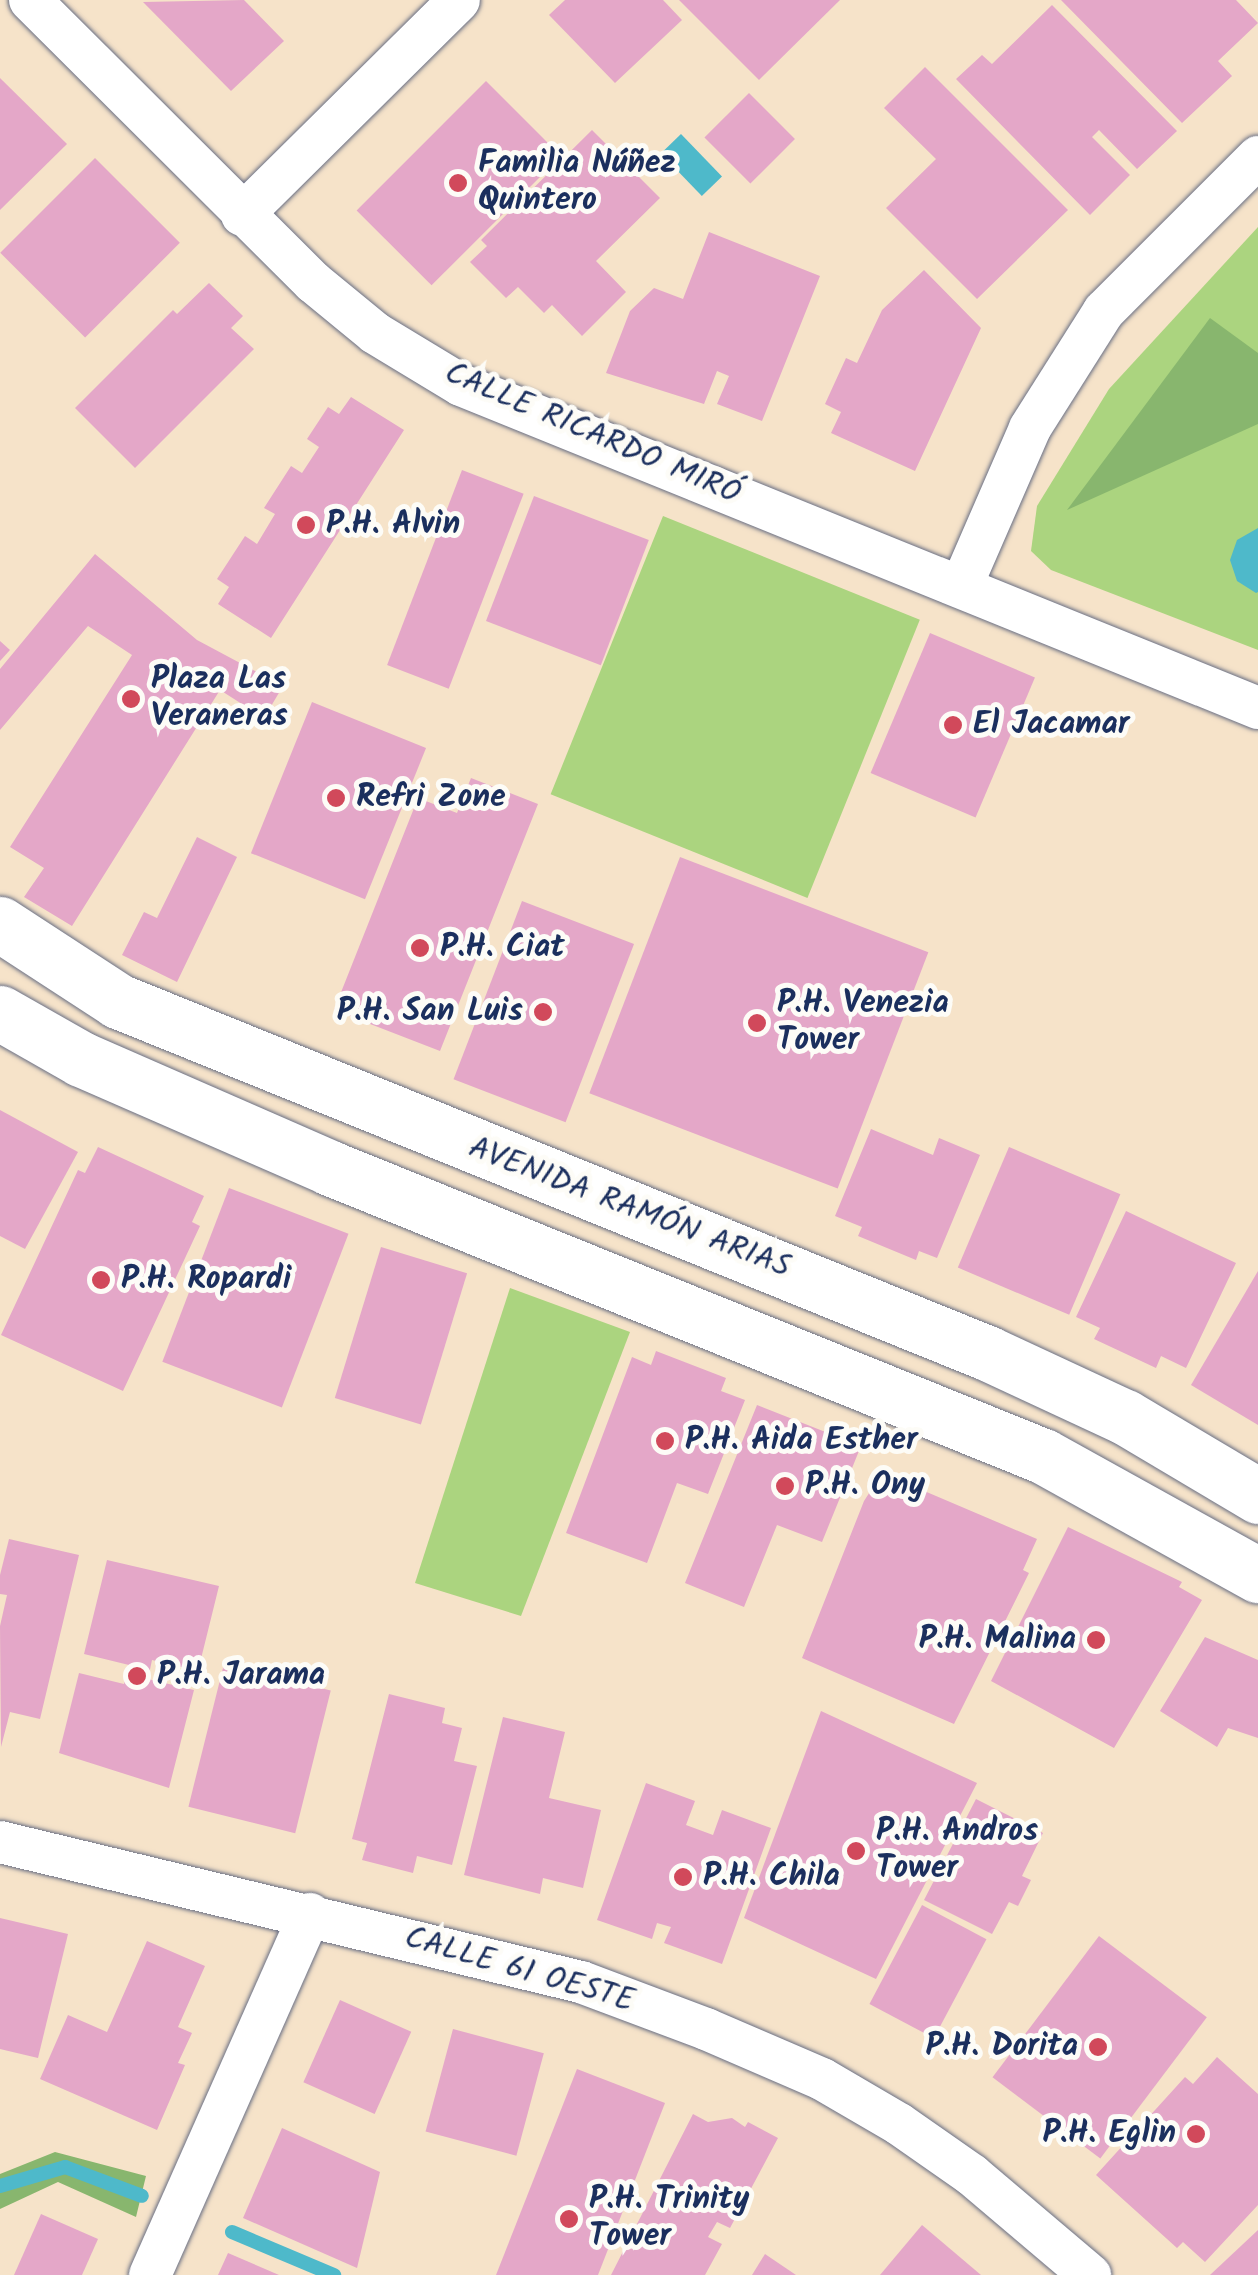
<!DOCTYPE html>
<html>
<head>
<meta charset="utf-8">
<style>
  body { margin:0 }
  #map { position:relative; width:1258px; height:2275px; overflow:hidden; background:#f6e3c9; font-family:Kalam,sans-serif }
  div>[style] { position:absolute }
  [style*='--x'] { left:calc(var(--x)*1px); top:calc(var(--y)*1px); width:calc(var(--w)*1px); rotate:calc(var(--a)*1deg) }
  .green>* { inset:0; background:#abd47f; transform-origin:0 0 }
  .forest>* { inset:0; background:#88b66e }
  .water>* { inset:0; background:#4eb9ca; transform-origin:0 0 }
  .stream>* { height:14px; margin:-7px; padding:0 7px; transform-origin:7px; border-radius:7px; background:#4eb9ca }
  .building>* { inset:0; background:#e4a7c8; transform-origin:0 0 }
  .roads { filter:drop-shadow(0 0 2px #686e83) drop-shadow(0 0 2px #686e83) }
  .street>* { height:42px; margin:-21px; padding:0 21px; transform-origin:21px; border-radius:21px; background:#fff }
  .secondary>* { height:55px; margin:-27.5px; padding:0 27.5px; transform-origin:27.5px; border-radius:27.5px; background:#fff }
  .dots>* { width:28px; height:28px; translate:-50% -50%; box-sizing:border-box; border:5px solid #fdfcf7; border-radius:50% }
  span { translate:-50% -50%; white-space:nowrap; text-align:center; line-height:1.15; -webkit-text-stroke:10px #fdfcf7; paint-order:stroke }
  .poi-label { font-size:32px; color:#1b2f5e; font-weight:700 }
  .left { translate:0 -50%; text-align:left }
  .right { translate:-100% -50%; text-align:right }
  .street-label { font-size:32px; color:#1b2f5e }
</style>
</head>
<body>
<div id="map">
  <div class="green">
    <i style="clip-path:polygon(1258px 227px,1258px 650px,1051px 570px,1031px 551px,1037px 506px,1109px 389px)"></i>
    <i style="left:663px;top:516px;width:277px;height:300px;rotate:22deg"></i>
    <i style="clip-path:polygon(510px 1288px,630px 1332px,521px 1616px,415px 1583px)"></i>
  </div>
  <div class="forest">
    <i style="clip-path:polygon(1210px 318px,1258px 353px,1258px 424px,1067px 510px)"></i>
    <i style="clip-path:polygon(55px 2152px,146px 2176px,136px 2217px,58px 2182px,0 2209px,0 2174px)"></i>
  </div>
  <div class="water">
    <i style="left:681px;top:134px;width:59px;height:28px;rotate:46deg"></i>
    <i style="clip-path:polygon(1258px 528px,1258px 592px,1256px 593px,1237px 581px,1230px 560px,1237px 540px)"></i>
  </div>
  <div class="stream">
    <i style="--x:0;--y:2186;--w:68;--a:-16.3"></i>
    <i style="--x:65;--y:2167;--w:82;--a:20.6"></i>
    <i style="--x:232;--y:2232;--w:111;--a:22.9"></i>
  </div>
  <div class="building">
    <i style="clip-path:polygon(244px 0,284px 41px,231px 91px,143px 2px)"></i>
    <i style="clip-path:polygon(565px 0,663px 0,682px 20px,615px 83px,549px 15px)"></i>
    <i style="clip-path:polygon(679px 0,840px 0,759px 80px)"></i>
    <i style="clip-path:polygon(1061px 0,1236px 0,1258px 23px,1218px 61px,1232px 76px,1182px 123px)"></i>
    <i style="clip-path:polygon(1052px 5px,1177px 131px,1137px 169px,1099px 130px,1092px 137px,1130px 175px,1090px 215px,956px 79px,982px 55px,992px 64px)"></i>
    <i style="clip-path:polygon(925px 67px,1068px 210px,977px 299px,886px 208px,936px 159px,884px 108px)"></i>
    <i style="clip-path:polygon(0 78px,67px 144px,0 210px)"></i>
    <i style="left:486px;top:81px;width:106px;height:183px;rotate:45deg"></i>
    <i style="left:749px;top:93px;width:65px;height:63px;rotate:45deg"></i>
    <i style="clip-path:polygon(592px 130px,660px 198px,596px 261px,626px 292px,582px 336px,552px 305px,544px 313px,518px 287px,506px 298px,470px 262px,487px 246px,481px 240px)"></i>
    <i style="left:95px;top:158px;width:120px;height:134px;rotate:45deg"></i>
    <i style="clip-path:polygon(709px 232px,820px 276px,762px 421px,717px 404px,729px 376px,717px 371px,704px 404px,606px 373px,630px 311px,654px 288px,683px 299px)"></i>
    <i style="clip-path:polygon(924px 270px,981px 328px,915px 471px,831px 433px,841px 412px,825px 404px,846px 358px,857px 363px,882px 310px)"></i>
    <i style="clip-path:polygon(209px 283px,243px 316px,231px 328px,254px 349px,135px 468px,75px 408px,173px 310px,177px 314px)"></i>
    <i style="clip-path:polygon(351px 397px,404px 430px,271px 638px,218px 604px,229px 587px,217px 579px,245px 536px,257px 544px,275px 514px,264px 508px,291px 466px,302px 473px,319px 447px,307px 439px,328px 407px,339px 414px)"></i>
    <i style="left:462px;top:470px;width:66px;height:209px;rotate:21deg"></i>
    <i style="left:534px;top:496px;width:123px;height:134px;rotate:21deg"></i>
    <i style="clip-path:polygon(95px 554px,197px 640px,283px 686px,264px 718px,220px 690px,72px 926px,24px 897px,44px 868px,10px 847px,132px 655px,88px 626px,0 730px,0 669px)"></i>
    <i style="left:930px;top:633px;width:114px;height:152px;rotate:23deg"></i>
    <i style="clip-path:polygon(0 641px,10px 650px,0 661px)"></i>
    <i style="left:312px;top:702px;width:123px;height:163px;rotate:22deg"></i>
    <i style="clip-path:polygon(471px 778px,538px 804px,440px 1051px,334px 1010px,418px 798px,457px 813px)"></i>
    <i style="clip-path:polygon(197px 837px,237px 857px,177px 982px,122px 955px,144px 912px,157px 918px)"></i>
    <i style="left:680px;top:857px;width:266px;height:253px;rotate:21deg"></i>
    <i style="left:522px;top:901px;width:120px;height:191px;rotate:21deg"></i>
    <i style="clip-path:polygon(0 1110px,78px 1152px,25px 1249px,0 1236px)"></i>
    <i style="clip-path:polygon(871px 1129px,933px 1155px,939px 1138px,980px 1155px,937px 1258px,919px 1251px,916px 1260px,858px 1236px,862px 1227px,835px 1216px)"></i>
    <i style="clip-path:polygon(98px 1147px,204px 1196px,192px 1222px,200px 1226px,123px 1391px,1px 1335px,78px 1170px,85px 1173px)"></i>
    <i style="left:1009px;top:1147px;width:121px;height:131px;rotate:23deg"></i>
    <i style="left:229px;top:1188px;width:128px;height:186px;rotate:21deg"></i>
    <i style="clip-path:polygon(1126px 1211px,1236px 1263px,1186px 1368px,1161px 1356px,1156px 1368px,1094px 1339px,1100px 1328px,1076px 1317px)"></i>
    <i style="left:381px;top:1247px;width:90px;height:158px;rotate:17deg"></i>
    <i style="clip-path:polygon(1258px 1271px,1258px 1425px,1191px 1385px)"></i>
    <i style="clip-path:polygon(656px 1351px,726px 1378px,721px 1391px,745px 1400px,708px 1494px,677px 1483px,647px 1563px,566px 1533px,632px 1357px,651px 1365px)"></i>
    <i style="clip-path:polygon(757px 1405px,861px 1446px,822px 1542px,777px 1525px,744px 1607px,685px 1583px)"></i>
    <i style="clip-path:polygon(882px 1473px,1037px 1539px,1023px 1570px,1029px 1573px,954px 1724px,802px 1658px,864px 1501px)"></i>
    <i style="clip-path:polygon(1068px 1527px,1182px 1582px,1179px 1587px,1202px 1600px,1114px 1748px,991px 1681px)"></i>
    <i style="clip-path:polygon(9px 1539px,79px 1555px,40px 1719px,10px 1712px,1px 1747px,0 1626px,7px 1595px,0 1594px,0 1575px)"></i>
    <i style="clip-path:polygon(107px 1560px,219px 1586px,198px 1671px,152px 1660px,148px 1679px,194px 1690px,169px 1788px,59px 1753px,79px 1673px,124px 1684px,129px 1665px,84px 1654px)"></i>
    <i style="clip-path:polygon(1205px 1637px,1258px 1660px,1258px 1738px,1228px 1728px,1217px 1747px,1160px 1711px)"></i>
    <i style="left:224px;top:1664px;width:110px;height:147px;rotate:14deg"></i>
    <i style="clip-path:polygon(389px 1694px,445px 1708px,442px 1723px,462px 1728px,454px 1761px,477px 1766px,452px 1865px,417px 1856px,413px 1873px,362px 1860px,367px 1843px,352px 1839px)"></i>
    <i style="clip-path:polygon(821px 1711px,977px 1783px,876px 1979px,744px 1918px)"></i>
    <i style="clip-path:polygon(503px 1717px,565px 1732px,549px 1798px,601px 1810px,583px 1888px,543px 1878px,540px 1894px,464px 1875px)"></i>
    <i style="clip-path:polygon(646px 1783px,695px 1801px,686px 1825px,713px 1835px,722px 1810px,771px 1828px,722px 1964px,664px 1943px,671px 1927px,657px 1923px,652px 1939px,597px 1920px)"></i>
    <i style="clip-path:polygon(976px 1799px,1043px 1833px,1022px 1876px,1031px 1880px,1018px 1906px,1009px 1902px,992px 1934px,924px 1900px)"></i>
    <i style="left:922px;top:1905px;width:73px;height:112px;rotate:28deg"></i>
    <i style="clip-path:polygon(0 1918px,68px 1934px,38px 2058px,0 2049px)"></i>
    <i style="left:1099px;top:1936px;width:135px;height:177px;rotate:37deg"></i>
    <i style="clip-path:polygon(147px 1941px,205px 1966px,178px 2027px,192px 2033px,178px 2063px,185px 2065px,157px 2130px,40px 2079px,68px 2015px,107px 2032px)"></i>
    <i style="left:340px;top:2000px;width:78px;height:90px;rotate:24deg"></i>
    <i style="left:453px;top:2029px;width:94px;height:106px;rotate:15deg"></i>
    <i style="clip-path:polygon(1217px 2057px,1258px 2094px,1258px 2205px,1205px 2262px,1183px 2242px,1177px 2248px,1096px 2175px,1185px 2077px,1193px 2084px)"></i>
    <i style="clip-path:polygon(577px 2069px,665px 2103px,598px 2275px,496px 2275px)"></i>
    <i style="clip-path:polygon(693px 2114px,708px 2122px,732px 2118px,745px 2127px,748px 2122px,778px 2138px,730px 2228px,717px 2222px,708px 2237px,722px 2244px,705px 2275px,611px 2275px)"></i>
    <i style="clip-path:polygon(282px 2128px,380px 2172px,357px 2268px,243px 2218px)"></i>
    <i style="clip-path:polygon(41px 2214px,98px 2239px,82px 2275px,14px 2275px)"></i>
    <i style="clip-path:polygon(922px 2225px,981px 2275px,880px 2275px)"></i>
    <i style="clip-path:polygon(1258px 2230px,1258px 2275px,1210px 2275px)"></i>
    <i style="clip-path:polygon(228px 2253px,279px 2275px,218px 2275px)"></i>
    <i style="clip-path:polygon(765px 2254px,796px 2275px,752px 2275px)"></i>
  </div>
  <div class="roads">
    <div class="street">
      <i style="--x:30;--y:0;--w:400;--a:44.9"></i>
      <i style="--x:313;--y:282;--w:80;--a:39.4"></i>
      <i style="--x:375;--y:333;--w:100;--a:31.2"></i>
      <i style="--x:461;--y:385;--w:860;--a:22.06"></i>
      <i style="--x:242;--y:215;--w:305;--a:-44.7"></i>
      <i style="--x:961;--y:587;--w:173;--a:-66.5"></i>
      <i style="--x:1030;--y:428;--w:138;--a:-57.7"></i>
      <i style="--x:1104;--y:311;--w:218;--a:-45"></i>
      <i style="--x:0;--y:1842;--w:598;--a:13.55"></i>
      <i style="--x:581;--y:1982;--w:134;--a:20.6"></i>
      <i style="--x:706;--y:2029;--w:126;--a:23.3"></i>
      <i style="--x:822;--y:2079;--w:89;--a:30.3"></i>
      <i style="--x:899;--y:2124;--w:89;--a:34.9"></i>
      <i style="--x:972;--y:2175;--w:155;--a:40.3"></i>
      <i style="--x:150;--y:2275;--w:395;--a:-66.1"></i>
    </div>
    <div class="secondary">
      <i style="--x:0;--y:924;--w:141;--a:33.1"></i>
      <i style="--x:118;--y:1001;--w:938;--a:22.05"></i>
      <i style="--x:987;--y:1353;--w:152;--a:24.9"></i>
      <i style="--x:1125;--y:1417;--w:155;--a:30.7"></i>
      <i style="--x:0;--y:1013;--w:93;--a:29.6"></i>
      <i style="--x:81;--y:1059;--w:272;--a:23.6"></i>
      <i style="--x:330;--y:1168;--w:769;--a:22"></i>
      <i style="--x:1043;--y:1456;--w:246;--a:29"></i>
    </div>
  </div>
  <div class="dots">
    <i style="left:458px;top:183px;background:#d1495b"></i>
    <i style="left:306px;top:525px;background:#d1495b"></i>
    <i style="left:131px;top:699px;background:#d1495b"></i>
    <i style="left:953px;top:725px;background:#d1495b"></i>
    <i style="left:336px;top:798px;background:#d1495b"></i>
    <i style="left:420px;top:948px;background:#d1495b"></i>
    <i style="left:543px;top:1012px;background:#d1495b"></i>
    <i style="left:757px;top:1023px;background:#d1495b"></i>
    <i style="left:101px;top:1280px;background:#d1495b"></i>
    <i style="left:665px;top:1441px;background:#d1495b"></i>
    <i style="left:785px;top:1486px;background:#d1495b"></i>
    <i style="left:1096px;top:1640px;background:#d1495b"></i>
    <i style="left:137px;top:1676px;background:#d1495b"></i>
    <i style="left:856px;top:1851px;background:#d1495b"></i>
    <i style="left:683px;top:1877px;background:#d1495b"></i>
    <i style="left:1098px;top:2047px;background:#d1495b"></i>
    <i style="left:1196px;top:2134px;background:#d1495b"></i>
    <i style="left:569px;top:2219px;background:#d1495b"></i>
  </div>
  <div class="poi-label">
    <span class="left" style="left:478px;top:183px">Familia Núñez<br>Quintero</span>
    <span class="left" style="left:326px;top:525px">P.H. Alvin</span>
    <span class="left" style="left:151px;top:699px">Plaza Las<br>Veraneras</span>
    <span class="left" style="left:973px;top:725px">El Jacamar</span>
    <span class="left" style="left:356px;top:798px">Refri Zone</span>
    <span class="left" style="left:440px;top:948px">P.H. Ciat</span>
    <span class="left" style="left:777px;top:1023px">P.H. Venezia<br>Tower</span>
    <span class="right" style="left:523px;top:1012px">P.H. San Luis</span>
    <span class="left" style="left:121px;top:1280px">P.H. Ropardi</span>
    <span class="left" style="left:685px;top:1441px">P.H. Aida Esther</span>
    <span class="left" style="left:805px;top:1486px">P.H. Ony</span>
    <span class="right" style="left:1076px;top:1640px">P.H. Malina</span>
    <span class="left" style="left:157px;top:1676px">P.H. Jarama</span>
    <span class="left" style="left:876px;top:1851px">P.H. Andros<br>Tower</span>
    <span class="left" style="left:703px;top:1877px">P.H. Chila</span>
    <span class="right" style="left:1078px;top:2047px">P.H. Dorita</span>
    <span class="right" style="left:1176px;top:2134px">P.H. Eglin</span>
    <span class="left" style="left:589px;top:2219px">P.H. Trinity<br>Tower</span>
  </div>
  <div class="street-label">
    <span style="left:592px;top:435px;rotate:23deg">CALLE RICARDO MIRÓ</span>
    <span style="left:629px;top:1209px;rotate:21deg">AVENIDA RAMÓN ARIAS</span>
    <span style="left:519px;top:1971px;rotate:16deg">CALLE 61 OESTE</span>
  </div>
</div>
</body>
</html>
